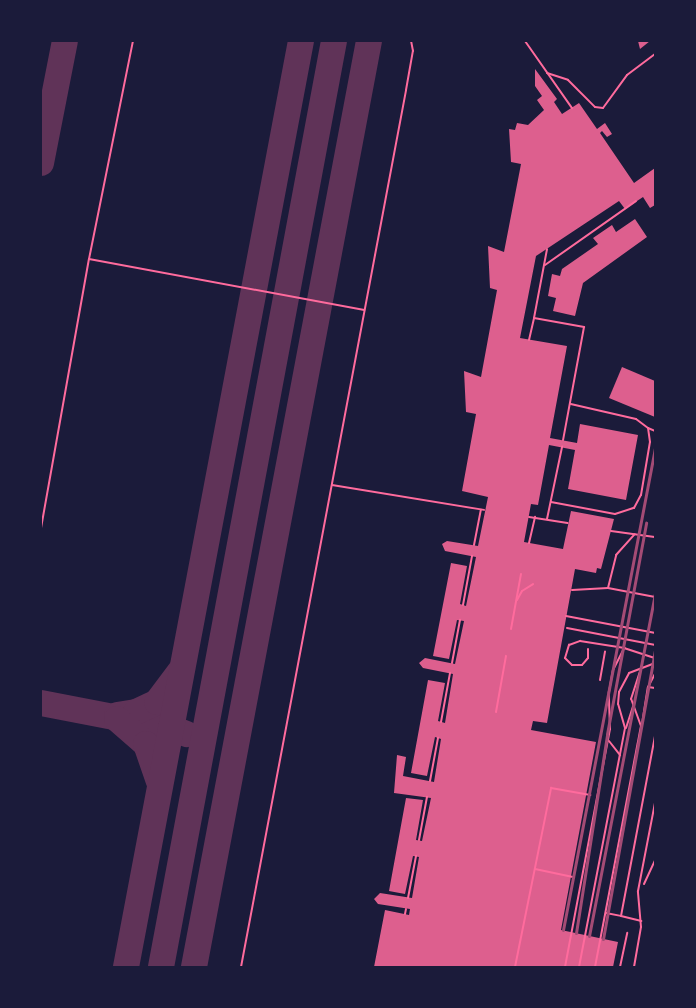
<!DOCTYPE html>
<html>
<head>
<meta charset="utf-8">
<style>
  body { margin:0 }
  #map { position:relative; width:696px; height:1008px; overflow:hidden; background:#1b1b3a; font-family:Barlow,sans-serif }
  div>[style] { position:absolute }
  [style*='--x'] { left:calc(var(--x)*1px); top:calc(var(--y)*1px); width:calc(var(--w)*1px); rotate:calc(var(--a)*1deg) }
  .taxiway>* { height:26px; margin:-13px; padding:0 13px; transform-origin:13px; border-radius:13px; background:#603358 }
  .building>* { inset:0; background:#dd5f8e }
  .path>* { height:2px; margin:-1px; padding:0 1px; transform-origin:1px; border-radius:1px; background:#ff6b9d }
  .service>* { height:2px; margin:-1px; padding:0 1px; transform-origin:1px; border-radius:1px; background:#ff6b9d }
  .rail>* { height:3px; margin:-1.5px; padding:0 1.5px; transform-origin:1.5px; border-radius:1.5px; background:#a44b75 }
  span { translate:-50% -50%; white-space:nowrap; text-align:center; line-height:1.15; -webkit-text-stroke:3px #1b1b3a; paint-order:stroke }
  .frame { position:absolute; inset:0; border:42px solid #1b1b3a; pointer-events:none }
</style>
</head>
<body>
<div id="map">
  <div class="taxiway">
    <i style="--x:41;--y:163;--w:124;--a:-78.9"></i>
    <i style="--x:41;--y:703;--w:132;--a:10.9"></i>
    <i style="--x:171;--y:728;--w:17;--a:21"></i>
    <i style="--x:117;--y:715;--w:19;--a:-9"></i>
    <i style="--x:136;--y:712;--w:23;--a:-25"></i>
    <i style="--x:157;--y:702;--w:38;--a:-53"></i>
    <i style="--x:117;--y:719;--w:38;--a:41"></i>
    <i style="--x:146;--y:744;--w:39;--a:71"></i>
    <i style="--x:126;--y:967;--w:942;--a:-79.3"></i>
    <i style="--x:161;--y:967;--w:942;--a:-79.42"></i>
    <i style="--x:194;--y:967;--w:942;--a:-79.3"></i>
  </div>
  <div class="building">
    <i style="clip-path:polygon(638px 41px,650px 41px,640px 49px)"></i>
    <i style="clip-path:polygon(535px 69px,557px 99px,554px 102px,562px 114px,579px 103px,597px 129px,605px 123px,612px 134px,607px 137px,602px 131px,600px 133px,634px 183px,655px 168px,655px 205px,650px 208px,643px 197px,625px 209px,619px 201px,536px 256px,520px 338px,567px 346px,550px 438px,577px 443px,580px 424px,638px 435px,626px 500px,568px 489px,575px 450px,549px 445px,538px 505px,531px 504px,524px 542px,563px 549px,571px 511px,614px 519px,601px 569px,597px 568px,596px 573px,575px 569px,547px 723px,533px 721px,531px 730px,596px 742px,561px 930px,618px 942px,613px 967px,374px 967px,385px 910px,409px 915px,410px 909px,378px 904px,374px 899px,380px 893px,412px 898px,419px 857px,413px 856px,405px 894px,389px 891px,406px 798px,423px 800px,416px 840px,422px 841px,431px 798px,394px 793px,397px 755px,406px 757px,403px 776px,434px 782px,441px 739px,435px 737px,427px 776px,411px 773px,428px 680px,445px 683px,438px 721px,445px 723px,453px 674px,423px 668px,419px 663px,425px 658px,455px 664px,464px 621px,457px 620px,449px 659px,433px 656px,451px 563px,467px 566px,460px 604px,466px 606px,476px 557px,445px 551px,442px 544px,447px 541px,478px 546px,488px 497px,462px 491px,476px 414px,466px 412px,464px 371px,481px 377px,497px 290px,490px 288px,488px 246px,504px 252px,521px 164px,511px 162px,509px 129px,515px 130px,517px 123px,528px 125px,544px 110px,537px 100px,542px 96px,535px 86px)"></i>
    <i style="clip-path:polygon(635px 219px,647px 237px,583px 283px,575px 316px,553px 311px,556px 298px,548px 296px,552px 274px,560px 276px,562px 269px,598px 244px,593px 238px,612px 225px,616px 232px)"></i>
    <i style="clip-path:polygon(622px 367px,655px 381px,655px 417px,609px 398px)"></i>
  </div>
  <div class="path">
    <i style="--x:567;--y:628;--w:90;--a:10.9"></i>
    <i style="--x:600;--y:680;--w:29;--a:-80"></i>
    <i style="--x:535;--y:869;--w:40;--a:12"></i>
    <i style="--x:515;--y:967;--w:183;--a:-78.6"></i>
    <i style="--x:551;--y:788;--w:40;--a:10"></i>
  </div>
  <div class="service">
    <i style="--x:525;--y:41;--w:82;--a:55"></i>
    <i style="--x:547;--y:73;--w:22;--a:18"></i>
    <i style="--x:568;--y:80;--w:38;--a:45"></i>
    <i style="--x:595;--y:107;--w:8;--a:7"></i>
    <i style="--x:603;--y:108;--w:41;--a:-54"></i>
    <i style="--x:627;--y:75;--w:35;--a:-37"></i>
    <i style="--x:89;--y:259;--w:280;--a:10.5"></i>
    <i style="--x:545;--y:265;--w:111;--a:-35.1"></i>
    <i style="--x:534;--y:318;--w:70;--a:-79.3"></i>
    <i style="--x:529;--y:340;--w:23;--a:-77"></i>
    <i style="--x:534;--y:318;--w:51;--a:10.2"></i>
    <i style="--x:584;--y:327;--w:115;--a:100.5"></i>
    <i style="--x:648;--y:428;--w:8;--a:23"></i>
    <i style="--x:332;--y:485;--w:154;--a:9.3"></i>
    <i style="--x:551;--y:502;--w:65;--a:10.6"></i>
    <i style="--x:615;--y:514;--w:20;--a:-18"></i>
    <i style="--x:634;--y:508;--w:15;--a:-62"></i>
    <i style="--x:641;--y:495;--w:54;--a:-80.4"></i>
    <i style="--x:650;--y:442;--w:14;--a:-98"></i>
    <i style="--x:648;--y:428;--w:15;--a:-143"></i>
    <i style="--x:636;--y:419;--w:67;--a:-167"></i>
    <i style="--x:529;--y:517;--w:39;--a:9"></i>
    <i style="--x:547;--y:519;--w:74;--a:-78.2"></i>
    <i style="--x:41;--y:528;--w:273;--a:-79.9"></i>
    <i style="--x:89;--y:259;--w:222;--a:-78.6"></i>
    <i style="--x:611;--y:531;--w:44;--a:7.8"></i>
    <i style="--x:529;--y:543;--w:27;--a:-77"></i>
    <i style="--x:474;--y:545;--w:36;--a:-79"></i>
    <i style="--x:608;--y:588;--w:34;--a:-76"></i>
    <i style="--x:616;--y:555;--w:28;--a:-48"></i>
    <i style="--x:572;--y:590;--w:36;--a:-3"></i>
    <i style="--x:608;--y:588;--w:48;--a:10.8"></i>
    <i style="--x:517;--y:600;--w:10;--a:-61"></i>
    <i style="--x:522;--y:591;--w:13;--a:-32"></i>
    <i style="--x:463;--y:605;--w:50;--a:-79.6"></i>
    <i style="--x:566;--y:616;--w:91;--a:10.8"></i>
    <i style="--x:511;--y:629;--w:56;--a:-79.7"></i>
    <i style="--x:588;--y:649;--w:9;--a:90"></i>
    <i style="--x:588;--y:658;--w:9;--a:131"></i>
    <i style="--x:582;--y:665;--w:10;--a:180"></i>
    <i style="--x:572;--y:665;--w:10;--a:-135"></i>
    <i style="--x:565;--y:658;--w:14;--a:-73"></i>
    <i style="--x:569;--y:645;--w:12;--a:-20"></i>
    <i style="--x:580;--y:641;--w:45;--a:9"></i>
    <i style="--x:624;--y:648;--w:33;--a:18"></i>
    <i style="--x:452;--y:663;--w:44;--a:-79.5"></i>
    <i style="--x:648;--y:687;--w:7;--a:8"></i>
    <i style="--x:496;--y:712;--w:57;--a:-79.9"></i>
    <i style="--x:441;--y:722;--w:50;--a:-79.6"></i>
    <i style="--x:642;--y:724;--w:37;--a:-81"></i>
    <i style="--x:648;--y:687;--w:15;--a:-62"></i>
    <i style="--x:626;--y:728;--w:23;--a:-72"></i>
    <i style="--x:609;--y:741;--w:18;--a:52"></i>
    <i style="--x:430;--y:781;--w:44;--a:-79.5"></i>
    <i style="--x:419;--y:840;--w:44;--a:-79.5"></i>
    <i style="--x:644;--y:884;--w:26;--a:-65"></i>
    <i style="--x:408;--y:898;--w:43;--a:-79.2"></i>
    <i style="--x:606;--y:913;--w:15;--a:11"></i>
    <i style="--x:621;--y:916;--w:183;--a:-79.3"></i>
    <i style="--x:405;--y:914;--w:5;--a:-79"></i>
    <i style="--x:621;--y:916;--w:21;--a:14"></i>
    <i style="--x:241;--y:967;--w:892;--a:-79.34"></i>
    <i style="--x:406;--y:90;--w:40;--a:-80"></i>
    <i style="--x:413;--y:51;--w:10;--a:-101"></i>
    <i style="--x:565;--y:967;--w:242;--a:-79.3"></i>
    <i style="--x:610;--y:729;--w:37;--a:-92"></i>
    <i style="--x:609;--y:692;--w:22;--a:-80"></i>
    <i style="--x:613;--y:670;--w:25;--a:-63"></i>
    <i style="--x:579;--y:967;--w:243;--a:-79.1"></i>
    <i style="--x:625;--y:728;--w:25;--a:-106"></i>
    <i style="--x:618;--y:704;--w:12;--a:-85"></i>
    <i style="--x:619;--y:692;--w:21;--a:-62"></i>
    <i style="--x:629;--y:673;--w:28;--a:-21"></i>
    <i style="--x:595;--y:967;--w:245;--a:-79.2"></i>
    <i style="--x:641;--y:726;--w:29;--a:-110"></i>
    <i style="--x:631;--y:699;--w:36;--a:-72"></i>
    <i style="--x:620;--y:967;--w:35;--a:-78"></i>
    <i style="--x:634;--y:967;--w:41;--a:-80.1"></i>
    <i style="--x:641;--y:927;--w:36;--a:-95"></i>
    <i style="--x:638;--y:891;--w:90;--a:-79.1"></i>
  </div>
  <div class="rail">
    <i style="--x:563;--y:930;--w:492;--a:-79.2"></i>
    <i style="--x:576;--y:933;--w:201;--a:-81.1"></i>
    <i style="--x:607;--y:734;--w:215;--a:-79.5"></i>
    <i style="--x:589;--y:936;--w:349;--a:-79.1"></i>
    <i style="--x:603;--y:939;--w:294;--a:-79.8"></i>
  </div>
  <div class="frame"></div>
</div>
</body>
</html>
